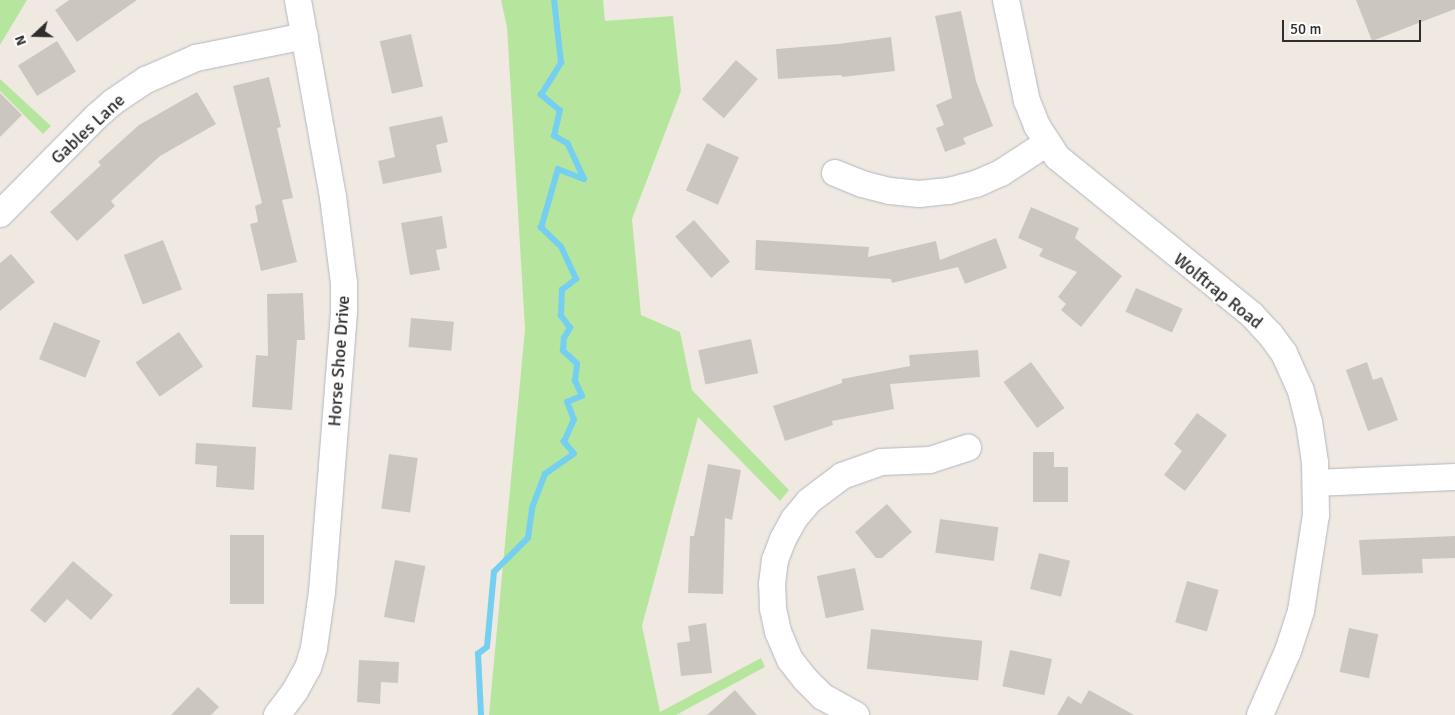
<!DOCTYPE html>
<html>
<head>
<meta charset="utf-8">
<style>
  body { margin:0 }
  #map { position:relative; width:1455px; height:715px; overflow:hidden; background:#efe9e1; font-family:Signika,sans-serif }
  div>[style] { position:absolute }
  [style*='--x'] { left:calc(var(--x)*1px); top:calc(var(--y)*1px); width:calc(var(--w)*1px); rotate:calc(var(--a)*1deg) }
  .green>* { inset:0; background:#b6e59e }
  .stream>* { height:5.5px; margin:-2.75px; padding:0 2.75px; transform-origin:2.75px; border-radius:2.75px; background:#75cff0 }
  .building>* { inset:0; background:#cbc7bf; transform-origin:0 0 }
  .roads { filter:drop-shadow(0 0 1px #b4b7c1) drop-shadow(0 0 1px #b4b7c1) }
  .minor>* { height:26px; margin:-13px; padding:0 13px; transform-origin:13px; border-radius:13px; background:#fff }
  span { translate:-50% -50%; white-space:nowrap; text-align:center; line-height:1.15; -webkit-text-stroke:4px #fff; paint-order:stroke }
  .street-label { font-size:18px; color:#2e2e2e }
  .north { position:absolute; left:10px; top:10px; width:50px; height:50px; -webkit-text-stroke:4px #fff; paint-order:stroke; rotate:249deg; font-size:14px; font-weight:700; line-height:20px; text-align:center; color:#2e2e2e }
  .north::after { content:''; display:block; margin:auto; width:18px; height:22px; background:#2e2e2e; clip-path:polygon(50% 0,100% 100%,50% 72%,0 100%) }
  .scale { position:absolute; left:1282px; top:20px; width:139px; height:22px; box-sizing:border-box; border:2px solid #2e2e2e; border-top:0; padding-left:6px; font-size:15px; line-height:18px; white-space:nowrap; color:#2e2e2e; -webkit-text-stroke:4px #fff; paint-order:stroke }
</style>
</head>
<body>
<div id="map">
  <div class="green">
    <i style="clip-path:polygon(0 0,27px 0,0 45px)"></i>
    <i style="clip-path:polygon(501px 0,603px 0,605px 21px,673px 16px,681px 91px,632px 219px,641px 315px,680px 332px,692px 390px,789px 490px,780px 501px,698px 417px,642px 626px,660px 712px,761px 658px,765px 667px,676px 715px,489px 715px,525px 329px,507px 27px)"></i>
    <i style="clip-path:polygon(0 79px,51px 126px,43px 134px,0 91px)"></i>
  </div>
  <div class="stream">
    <i style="--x:481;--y:715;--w:61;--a:-92.8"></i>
    <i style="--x:478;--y:654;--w:11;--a:-38"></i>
    <i style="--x:487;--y:647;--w:75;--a:-84.7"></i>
    <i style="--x:494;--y:572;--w:48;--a:-45"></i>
    <i style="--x:528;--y:538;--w:30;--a:-82"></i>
    <i style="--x:532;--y:508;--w:36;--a:-69"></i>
    <i style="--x:545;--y:474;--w:35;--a:-35"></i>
    <i style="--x:574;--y:454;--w:16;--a:-130"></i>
    <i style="--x:564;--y:442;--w:24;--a:-66"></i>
    <i style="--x:574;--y:420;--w:19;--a:-111"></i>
    <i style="--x:567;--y:402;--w:16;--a:-22"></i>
    <i style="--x:582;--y:396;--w:17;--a:-115"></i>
    <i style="--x:575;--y:381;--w:17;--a:-83"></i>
    <i style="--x:577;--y:364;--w:19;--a:-137"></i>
    <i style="--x:563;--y:351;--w:13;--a:-86"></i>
    <i style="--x:564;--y:338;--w:12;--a:-59"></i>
    <i style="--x:570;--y:328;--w:15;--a:-127"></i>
    <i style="--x:561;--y:316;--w:26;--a:-88"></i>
    <i style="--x:562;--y:290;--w:18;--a:-38"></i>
    <i style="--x:576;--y:279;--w:35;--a:-115"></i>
    <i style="--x:561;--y:247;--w:28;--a:-136"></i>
    <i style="--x:541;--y:228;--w:61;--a:-73.9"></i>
    <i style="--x:558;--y:169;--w:28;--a:21"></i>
    <i style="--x:584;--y:179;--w:38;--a:-115"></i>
    <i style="--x:568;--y:144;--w:16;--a:-150"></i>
    <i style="--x:554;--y:136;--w:26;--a:-77"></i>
    <i style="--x:560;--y:111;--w:25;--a:-140"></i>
    <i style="--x:541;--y:95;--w:38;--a:-58"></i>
    <i style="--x:561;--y:63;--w:63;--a:-96.3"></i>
  </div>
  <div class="building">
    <i style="clip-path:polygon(69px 0,137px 0,77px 42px,55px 10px)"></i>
    <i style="clip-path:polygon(1356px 0,1455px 0,1455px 9px,1372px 41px)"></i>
    <i style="clip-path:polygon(961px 11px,976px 81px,993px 126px,963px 138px,966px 144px,945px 152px,936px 128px,944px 125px,936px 105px,952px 98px,935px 16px)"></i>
    <i style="left:411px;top:34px;width:54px;height:32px;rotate:77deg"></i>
    <i style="clip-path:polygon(891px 37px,895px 71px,842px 77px,841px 75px,778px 79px,776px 49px,838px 44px)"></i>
    <i style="left:57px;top:41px;width:36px;height:46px;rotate:58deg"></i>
    <i style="left:736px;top:60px;width:29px;height:52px;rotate:41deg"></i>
    <i style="clip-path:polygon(269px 77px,281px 127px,277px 128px,293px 198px,282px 200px,297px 262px,261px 271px,250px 224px,258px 222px,255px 206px,262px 203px,233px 86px)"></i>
    <i style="clip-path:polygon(197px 92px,216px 124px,160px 156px,111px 201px,115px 206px,77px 241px,50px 212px,101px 165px,98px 162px,139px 125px)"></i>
    <i style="clip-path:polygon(0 93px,22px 115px,0 137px)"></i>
    <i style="clip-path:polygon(442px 116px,448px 142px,436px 145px,442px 172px,383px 184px,378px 161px,395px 157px,389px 127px)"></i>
    <i style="left:707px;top:143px;width:35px;height:52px;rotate:24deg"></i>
    <i style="clip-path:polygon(1031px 207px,1079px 228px,1075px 238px,1122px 276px,1081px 327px,1061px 310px,1066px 304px,1058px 297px,1077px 272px,1039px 256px,1043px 249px,1018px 238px)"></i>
    <i style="clip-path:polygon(442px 216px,447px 248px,436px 250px,440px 270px,410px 275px,401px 223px)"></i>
    <i style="left:694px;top:220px;width:55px;height:25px;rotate:49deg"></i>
    <i style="clip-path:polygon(996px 238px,1007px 268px,965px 284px,958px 267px,892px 283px,891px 279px,755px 270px,756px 240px,869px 247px,868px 257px,936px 241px,940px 260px)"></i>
    <i style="left:163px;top:240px;width:53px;height:42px;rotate:69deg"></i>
    <i style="clip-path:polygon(11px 254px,35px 282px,0 311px,0 263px)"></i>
    <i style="left:1136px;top:288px;width:51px;height:26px;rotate:24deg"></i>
    <i style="clip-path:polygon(303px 293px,305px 340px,297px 340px,292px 410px,252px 407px,256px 355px,268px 356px,267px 294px)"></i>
    <i style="left:411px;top:318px;width:43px;height:29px;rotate:5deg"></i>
    <i style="left:54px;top:322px;width:50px;height:40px;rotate:22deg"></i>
    <i style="left:179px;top:332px;width:42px;height:53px;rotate:55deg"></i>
    <i style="left:751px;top:339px;width:35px;height:54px;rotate:78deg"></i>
    <i style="clip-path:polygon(978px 350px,980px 377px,890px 384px,894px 409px,832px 421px,833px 425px,785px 441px,773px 406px,842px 383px,842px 379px,910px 366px,909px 355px)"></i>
    <i style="left:1031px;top:362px;width:57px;height:34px;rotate:54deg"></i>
    <i style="clip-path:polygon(1367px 362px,1373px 380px,1382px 377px,1398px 420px,1368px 431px,1346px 370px)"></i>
    <i style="clip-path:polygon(1197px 413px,1227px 435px,1185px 491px,1164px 475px,1182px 451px,1174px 444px)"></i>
    <i style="clip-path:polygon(196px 443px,256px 447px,254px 490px,216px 487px,217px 466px,195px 464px)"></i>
    <i style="clip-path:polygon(1033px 452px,1054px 452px,1054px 467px,1068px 467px,1068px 502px,1033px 502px)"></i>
    <i style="left:389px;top:454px;width:29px;height:55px;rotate:8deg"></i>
    <i style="clip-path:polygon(708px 464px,741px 470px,732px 520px,725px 518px,723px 594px,688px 593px,690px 536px,694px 536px)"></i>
    <i style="clip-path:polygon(887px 504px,912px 532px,882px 558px,876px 558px,855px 532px)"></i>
    <i style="left:940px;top:519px;width:59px;height:34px;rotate:8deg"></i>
    <i style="left:230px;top:535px;width:34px;height:69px"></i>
    <i style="clip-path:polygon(1455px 536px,1455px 558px,1422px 559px,1423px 573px,1362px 575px,1359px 540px)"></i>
    <i style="left:1039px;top:553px;width:32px;height:37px;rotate:14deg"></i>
    <i style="left:395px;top:560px;width:31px;height:58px;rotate:11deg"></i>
    <i style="clip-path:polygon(73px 561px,113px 595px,91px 620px,67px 599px,45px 623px,30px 610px)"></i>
    <i style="left:855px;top:568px;width:43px;height:39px;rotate:78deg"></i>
    <i style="left:1187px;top:581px;width:33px;height:43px;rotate:16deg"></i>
    <i style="clip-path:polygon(706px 623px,712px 673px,681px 676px,677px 643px,690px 641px,688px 626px)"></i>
    <i style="left:1349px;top:628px;width:30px;height:45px;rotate:12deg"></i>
    <i style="left:871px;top:629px;width:112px;height:40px;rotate:6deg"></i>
    <i style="left:1010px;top:650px;width:43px;height:37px;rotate:12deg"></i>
    <i style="clip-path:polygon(359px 660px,399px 662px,398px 683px,381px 682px,380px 704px,357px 702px)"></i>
    <i style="clip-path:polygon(198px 687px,219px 707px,211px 715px,171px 715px)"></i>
    <i style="clip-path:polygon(735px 690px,757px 715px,707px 715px)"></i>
    <i style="clip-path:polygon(1089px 690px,1134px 715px,1057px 715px,1068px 696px,1081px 704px)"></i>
  </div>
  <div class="roads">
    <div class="minor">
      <i style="--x:1006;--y:0;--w:103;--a:78.3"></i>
      <i style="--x:1027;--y:101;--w:27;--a:68"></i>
      <i style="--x:1037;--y:126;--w:37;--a:57"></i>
      <i style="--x:1057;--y:157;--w:251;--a:39"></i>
      <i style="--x:1252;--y:315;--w:26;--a:47"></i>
      <i style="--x:1270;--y:334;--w:24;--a:54"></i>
      <i style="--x:1284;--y:353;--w:42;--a:65.9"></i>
      <i style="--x:1301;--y:391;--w:32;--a:76"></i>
      <i style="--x:1309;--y:422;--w:40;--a:81.5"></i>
      <i style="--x:1315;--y:462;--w:53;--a:88.9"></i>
      <i style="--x:1316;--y:515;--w:97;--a:98.9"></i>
      <i style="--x:1301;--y:611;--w:42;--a:108"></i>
      <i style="--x:1288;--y:651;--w:70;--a:113.6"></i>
      <i style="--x:835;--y:173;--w:29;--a:22"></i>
      <i style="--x:862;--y:184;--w:29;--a:14"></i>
      <i style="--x:890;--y:191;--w:29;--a:6"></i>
      <i style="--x:919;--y:194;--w:30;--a:-6"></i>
      <i style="--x:949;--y:191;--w:28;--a:-15"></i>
      <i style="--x:976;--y:184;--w:27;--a:-24"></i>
      <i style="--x:1001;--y:173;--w:55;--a:-33.1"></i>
      <i style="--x:0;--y:214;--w:138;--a:-45.3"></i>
      <i style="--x:97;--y:116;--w:21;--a:-41"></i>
      <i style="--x:113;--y:102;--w:40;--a:-34"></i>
      <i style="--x:146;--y:80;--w:55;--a:-23.7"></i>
      <i style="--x:196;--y:58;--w:111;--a:-11.4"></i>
      <i style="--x:1316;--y:483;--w:139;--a:-2.5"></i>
      <i style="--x:277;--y:715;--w:30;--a:-53"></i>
      <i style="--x:295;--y:691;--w:26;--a:-61"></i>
      <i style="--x:308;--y:668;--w:21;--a:-73"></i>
      <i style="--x:314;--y:648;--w:57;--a:-81.9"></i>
      <i style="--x:322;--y:592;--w:283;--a:-85.5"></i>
      <i style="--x:344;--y:310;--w:27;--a:-90"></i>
      <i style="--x:344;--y:283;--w:87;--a:-97.3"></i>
      <i style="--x:333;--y:197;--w:200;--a:-100.1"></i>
      <i style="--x:856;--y:715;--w:38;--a:-151"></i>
      <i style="--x:823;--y:697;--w:25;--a:-135"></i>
      <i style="--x:805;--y:679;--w:24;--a:-128"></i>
      <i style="--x:790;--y:660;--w:30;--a:-113"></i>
      <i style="--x:778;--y:632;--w:25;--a:-102"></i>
      <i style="--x:773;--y:608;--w:24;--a:-92"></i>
      <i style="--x:772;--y:584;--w:24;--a:-83"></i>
      <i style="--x:775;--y:560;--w:22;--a:-69"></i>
      <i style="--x:783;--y:539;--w:23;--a:-61"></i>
      <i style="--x:794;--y:519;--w:23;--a:-50"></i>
      <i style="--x:809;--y:501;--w:41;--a:-37.1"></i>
      <i style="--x:842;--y:476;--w:41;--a:-19.7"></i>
      <i style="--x:881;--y:462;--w:49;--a:-2.3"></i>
      <i style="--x:930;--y:460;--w:40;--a:-18"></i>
    </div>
  </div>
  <div class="street-label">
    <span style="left:88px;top:129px;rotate:-43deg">Gables Lane</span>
    <span style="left:1218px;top:291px;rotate:39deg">Wolftrap Road</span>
    <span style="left:339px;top:361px;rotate:-86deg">Horse Shoe Drive</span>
  </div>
  <div class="north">N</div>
  <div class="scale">50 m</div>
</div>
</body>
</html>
